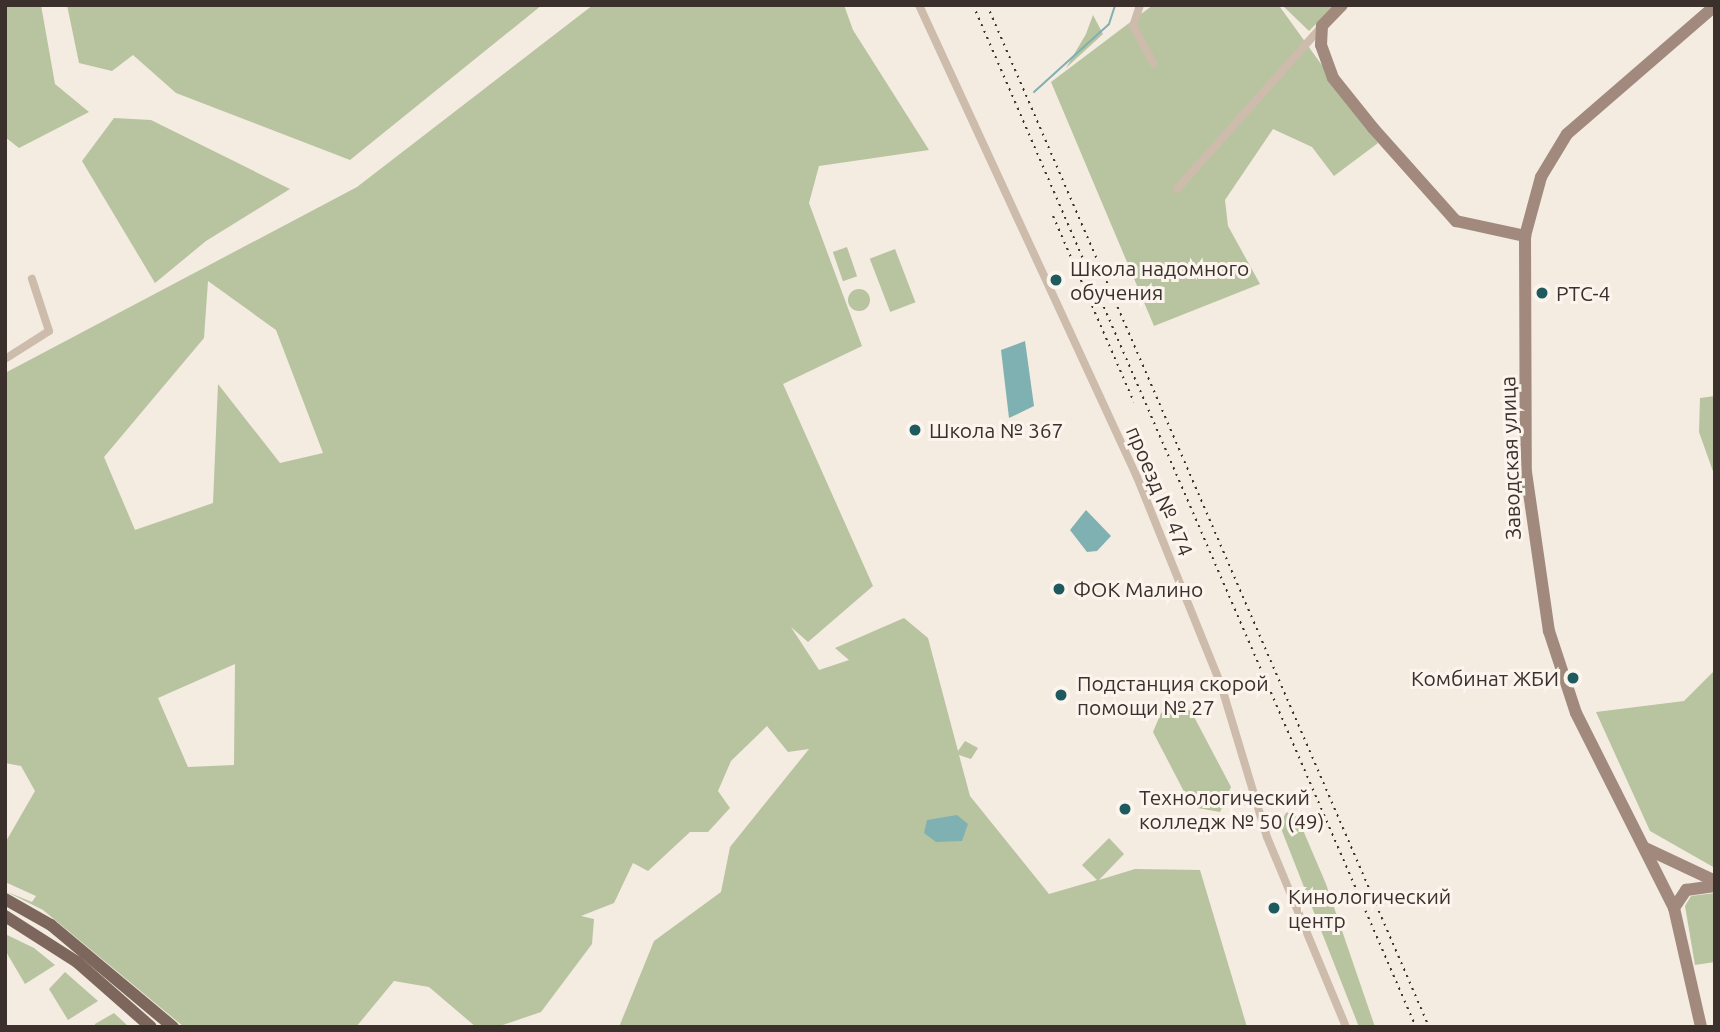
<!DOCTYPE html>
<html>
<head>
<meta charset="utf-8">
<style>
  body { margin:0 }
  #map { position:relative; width:1720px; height:1032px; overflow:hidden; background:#f4ebe1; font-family:Ubuntu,sans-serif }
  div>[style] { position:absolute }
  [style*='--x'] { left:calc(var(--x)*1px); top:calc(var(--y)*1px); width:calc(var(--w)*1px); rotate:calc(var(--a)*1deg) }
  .green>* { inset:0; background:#b8c4a0; transform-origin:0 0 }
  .round { border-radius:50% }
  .water>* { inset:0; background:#7fb0b2 }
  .stream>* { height:2px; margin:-1px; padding:0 1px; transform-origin:1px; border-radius:1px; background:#7fb0b2 }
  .street>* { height:8px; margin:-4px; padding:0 4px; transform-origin:4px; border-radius:4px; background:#cdbbac }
  .secondary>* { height:12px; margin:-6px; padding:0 6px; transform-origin:6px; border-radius:6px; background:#a18a7d }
  .primary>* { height:12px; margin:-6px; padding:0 6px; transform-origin:6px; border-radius:6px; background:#7d675c }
  .rail>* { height:2px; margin-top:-1px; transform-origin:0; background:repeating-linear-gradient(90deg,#3b302b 0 2px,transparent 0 7px) }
  .dots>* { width:19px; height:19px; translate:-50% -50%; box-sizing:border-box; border:4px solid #fbf5ee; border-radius:50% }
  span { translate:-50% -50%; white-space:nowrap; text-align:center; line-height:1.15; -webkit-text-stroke:6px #fbf5ee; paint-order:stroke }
  .poi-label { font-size:21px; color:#3b302b }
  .left { translate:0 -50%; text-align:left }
  .right { translate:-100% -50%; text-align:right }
  .street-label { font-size:21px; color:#3b302b }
  .frame { position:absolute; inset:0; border:7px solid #3b302b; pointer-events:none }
</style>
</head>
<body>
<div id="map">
  <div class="green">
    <i style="clip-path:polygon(5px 5px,41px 5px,55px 84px,89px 112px,19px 148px,5px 137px)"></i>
    <i style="clip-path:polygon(67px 5px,542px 5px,350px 160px,176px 93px,133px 55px,112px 71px,79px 63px)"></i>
    <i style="clip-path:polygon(evenodd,593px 5px,844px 5px,853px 30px,929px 150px,819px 166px,809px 203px,862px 346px,783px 384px,873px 586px,808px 642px,791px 627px,819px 670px,849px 660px,835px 648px,904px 618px,928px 638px,958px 751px,965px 741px,978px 748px,971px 759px,959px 755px,970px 796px,1049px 894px,1097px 880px,1082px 865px,1109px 838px,1124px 854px,1099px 880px,1135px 869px,1200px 870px,1247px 1027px,619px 1027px,654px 941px,721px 892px,730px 847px,809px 749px,788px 752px,767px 726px,731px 761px,718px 791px,730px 808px,708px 832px,690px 832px,648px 871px,633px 863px,614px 903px,581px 916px,594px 919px,592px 944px,541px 1012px,497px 1027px,476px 1027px,429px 987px,394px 981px,356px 1027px,184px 1027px,43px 910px,5px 891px,32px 902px,36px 896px,5px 882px,5px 843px,35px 791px,21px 766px,5px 763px,5px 373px,357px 187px,593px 5px,208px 281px,276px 330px,323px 453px,280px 463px,218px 384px,213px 503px,135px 530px,104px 457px,204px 338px,208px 281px,593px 5px,235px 664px,234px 765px,188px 767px,158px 698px,235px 664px)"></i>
    <i style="clip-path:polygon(1153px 5px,1280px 7px,1378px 143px,1334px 176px,1312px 147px,1273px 129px,1225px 200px,1228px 226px,1260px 284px,1154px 326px,1051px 82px)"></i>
    <i style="clip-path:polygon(1282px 5px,1335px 5px,1309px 31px)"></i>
    <i style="clip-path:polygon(1093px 15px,1103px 34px,1066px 68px,1086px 34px)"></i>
    <i style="clip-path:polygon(114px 118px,151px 120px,290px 189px,206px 241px,155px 283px,82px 161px)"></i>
    <i style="left:847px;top:247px;width:31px;height:15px;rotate:71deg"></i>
    <i style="left:895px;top:249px;width:57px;height:27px;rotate:69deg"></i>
    <i class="round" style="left:848px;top:289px;width:22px;height:22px"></i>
    <i style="clip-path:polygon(1715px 396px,1715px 477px,1699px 432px,1700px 398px)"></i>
    <i style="clip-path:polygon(1715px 670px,1715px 868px,1650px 831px,1596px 712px,1684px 701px)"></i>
    <i style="clip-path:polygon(1179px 707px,1191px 711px,1231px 787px,1220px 812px,1192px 807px,1153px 732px,1161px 713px)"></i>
    <i style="clip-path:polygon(1286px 812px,1297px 816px,1326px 884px,1375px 1027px,1359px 1027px,1280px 826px)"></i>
    <i style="clip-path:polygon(1715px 893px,1715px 962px,1695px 965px,1685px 906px,1691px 896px)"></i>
    <i style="clip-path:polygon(5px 934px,34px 948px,55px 965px,25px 984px,5px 950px)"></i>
    <i style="clip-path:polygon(65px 972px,98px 1001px,68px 1020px,49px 989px)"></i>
    <i style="clip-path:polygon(114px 1013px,129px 1027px,95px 1027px,95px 1024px)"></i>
  </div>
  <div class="water">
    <i style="clip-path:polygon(1025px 341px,1034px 406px,1009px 418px,1001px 350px)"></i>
    <i style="clip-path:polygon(1086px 510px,1111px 536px,1097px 551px,1087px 552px,1070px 530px)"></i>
    <i style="clip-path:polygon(957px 815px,968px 824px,962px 841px,936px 842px,924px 833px,927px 820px)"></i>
  </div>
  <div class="stream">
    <i style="--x:1034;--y:92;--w:101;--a:-42.2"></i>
    <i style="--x:1109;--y:24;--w:20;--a:-72"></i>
  </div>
  <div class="street">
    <i style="--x:919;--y:5;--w:520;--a:65.21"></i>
    <i style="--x:1137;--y:477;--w:224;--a:68"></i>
    <i style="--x:1221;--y:685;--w:159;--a:73.2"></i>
    <i style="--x:1267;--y:837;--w:206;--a:67.4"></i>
    <i style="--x:1140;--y:5;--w:22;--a:108"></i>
    <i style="--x:1133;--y:26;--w:43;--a:61.1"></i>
    <i style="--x:1177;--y:189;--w:218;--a:-48.3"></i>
    <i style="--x:5;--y:359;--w:52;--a:-32.5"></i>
    <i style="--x:49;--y:331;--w:55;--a:-108.1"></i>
  </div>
  <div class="secondary">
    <i style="--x:1342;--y:5;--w:29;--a:134"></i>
    <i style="--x:1322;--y:26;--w:19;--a:93"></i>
    <i style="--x:1321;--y:45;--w:35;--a:70"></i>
    <i style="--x:1333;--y:78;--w:64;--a:51.3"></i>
    <i style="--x:1373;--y:128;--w:125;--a:48.3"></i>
    <i style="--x:1456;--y:221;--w:71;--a:12.3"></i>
    <i style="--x:1525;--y:236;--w:236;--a:89.8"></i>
    <i style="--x:1526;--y:472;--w:161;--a:81.8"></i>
    <i style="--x:1549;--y:631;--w:86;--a:71.8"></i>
    <i style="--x:1576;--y:713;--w:218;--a:63.3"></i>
    <i style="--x:1674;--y:908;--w:122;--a:77.2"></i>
    <i style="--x:1525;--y:236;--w:61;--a:-74.8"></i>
    <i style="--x:1541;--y:177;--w:50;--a:-58.8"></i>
    <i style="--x:1567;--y:134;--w:196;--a:-40.9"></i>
    <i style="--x:1645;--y:848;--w:77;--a:25.2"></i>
    <i style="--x:1674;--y:908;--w:22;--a:-56"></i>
    <i style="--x:1686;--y:890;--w:29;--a:-8"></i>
  </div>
  <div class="primary">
    <i style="--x:5;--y:899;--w:53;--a:29.5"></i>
    <i style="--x:51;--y:925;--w:159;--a:39.9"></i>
    <i style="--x:5;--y:916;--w:85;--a:32.6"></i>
    <i style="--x:77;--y:962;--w:98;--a:41.3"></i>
  </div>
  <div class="rail">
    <i style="--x:973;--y:5;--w:1114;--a:66.57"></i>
    <i style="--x:987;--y:5;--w:1113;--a:66.61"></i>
    <i style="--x:1053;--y:216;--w:203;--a:66.5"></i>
  </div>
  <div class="dots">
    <i style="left:1056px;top:280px;background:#1f5a5e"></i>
    <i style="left:1542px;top:293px;background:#1f5a5e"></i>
    <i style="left:915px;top:430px;background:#1f5a5e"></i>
    <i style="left:1059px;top:589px;background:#1f5a5e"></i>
    <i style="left:1573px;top:678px;background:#1f5a5e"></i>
    <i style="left:1061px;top:695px;background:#1f5a5e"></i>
    <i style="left:1125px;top:809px;background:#1f5a5e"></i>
    <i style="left:1274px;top:908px;background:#1f5a5e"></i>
  </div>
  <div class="poi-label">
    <span class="left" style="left:1070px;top:280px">Школа надомного<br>обучения</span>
    <span class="left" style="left:1556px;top:293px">РТС-4</span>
    <span class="left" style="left:929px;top:430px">Школа № 367</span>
    <span class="left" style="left:1073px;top:589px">ФОК Малино</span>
    <span class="right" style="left:1559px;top:678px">Комбинат ЖБИ</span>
    <span class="left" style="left:1077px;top:695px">Подстанция скорой<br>помощи № 27</span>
    <span class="left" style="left:1139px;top:809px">Технологический<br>колледж № 50 (49)</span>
    <span class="left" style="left:1288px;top:908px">Кинологический<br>центр</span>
  </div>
  <div class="street-label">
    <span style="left:1510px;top:458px;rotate:-92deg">Заводская улица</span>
    <span style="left:1160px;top:491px;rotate:67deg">проезд № 474</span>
  </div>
  <div class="frame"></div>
</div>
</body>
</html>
